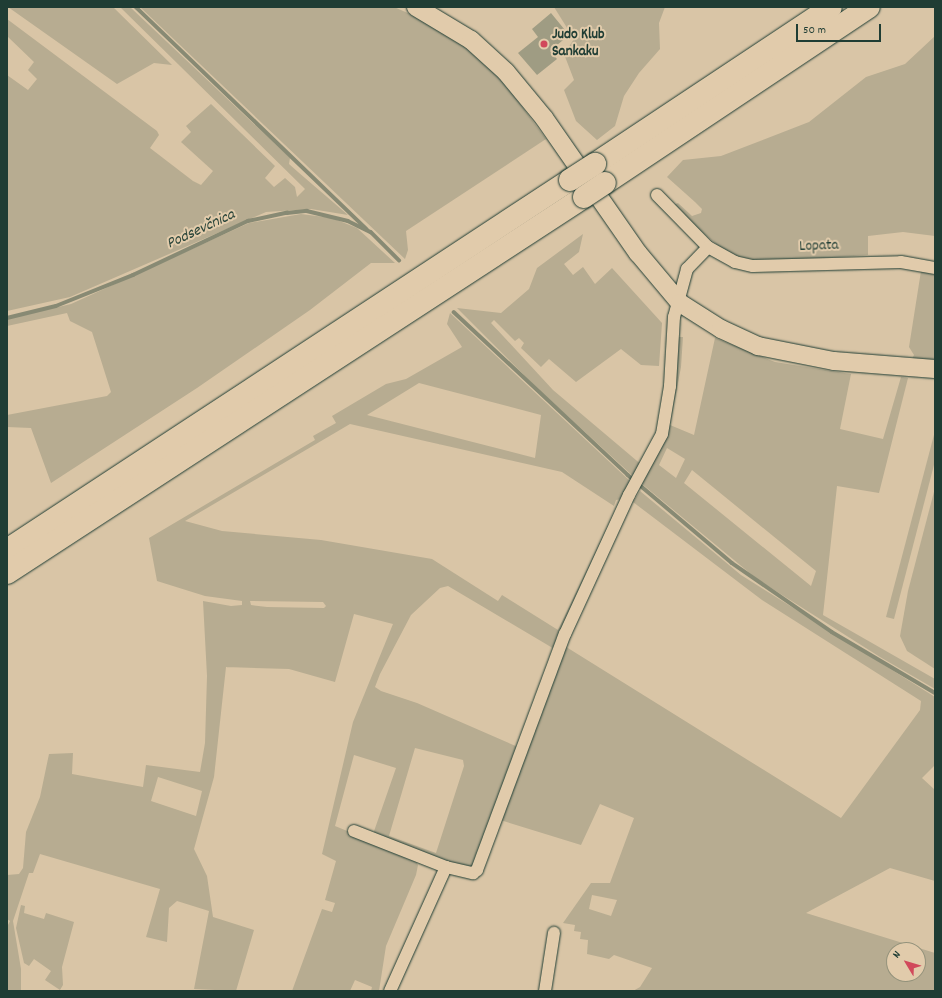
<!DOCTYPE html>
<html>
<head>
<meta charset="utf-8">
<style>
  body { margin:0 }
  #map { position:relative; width:942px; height:998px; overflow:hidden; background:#d9c5a6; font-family:Dekko,sans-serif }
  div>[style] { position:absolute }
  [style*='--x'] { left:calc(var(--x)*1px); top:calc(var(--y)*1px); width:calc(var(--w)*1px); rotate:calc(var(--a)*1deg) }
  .green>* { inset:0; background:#b7ac91 }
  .stream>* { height:3.5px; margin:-1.75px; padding:0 1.75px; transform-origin:1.75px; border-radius:1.75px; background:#888a74 }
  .building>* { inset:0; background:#9f9c83 }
  .roads { filter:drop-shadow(0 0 1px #1f3d34) drop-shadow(0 0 1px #1f3d34) }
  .street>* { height:12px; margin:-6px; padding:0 6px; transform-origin:6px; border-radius:6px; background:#e1cbab }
  .secondary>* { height:18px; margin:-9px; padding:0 9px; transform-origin:9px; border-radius:9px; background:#e1cbab }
  .highway>* { height:22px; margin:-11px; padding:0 11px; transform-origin:11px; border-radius:11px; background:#e1cbab }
  .bridges { filter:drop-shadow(0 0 1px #1f3d34) drop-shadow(0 0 1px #1f3d34) }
  .highway-bridge>* { height:22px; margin:-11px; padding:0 11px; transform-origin:11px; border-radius:11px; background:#e1cbab }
  .dots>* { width:11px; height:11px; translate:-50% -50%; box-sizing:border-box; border:2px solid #e1cbab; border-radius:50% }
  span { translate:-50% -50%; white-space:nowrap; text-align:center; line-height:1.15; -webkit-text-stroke:4px #e1cbab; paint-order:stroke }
  .poi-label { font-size:15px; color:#1f3d34; font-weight:700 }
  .left { translate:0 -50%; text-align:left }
  .street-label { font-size:15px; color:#1f3d34 }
  .water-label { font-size:16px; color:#2a453a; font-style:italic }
  .frame { position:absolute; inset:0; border:8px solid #1f3d34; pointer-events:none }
  .north { position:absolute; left:886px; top:942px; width:40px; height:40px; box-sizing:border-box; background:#e1cbab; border:1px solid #93927b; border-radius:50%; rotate:308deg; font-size:11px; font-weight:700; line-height:16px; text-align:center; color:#1f3d34 }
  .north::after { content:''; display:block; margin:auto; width:14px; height:18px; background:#d1495b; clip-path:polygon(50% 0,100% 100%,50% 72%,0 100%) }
  .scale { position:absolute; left:796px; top:24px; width:85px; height:18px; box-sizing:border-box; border:2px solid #1f3d34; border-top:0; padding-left:5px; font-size:12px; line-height:14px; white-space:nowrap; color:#1f3d34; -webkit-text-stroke:3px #e1cbab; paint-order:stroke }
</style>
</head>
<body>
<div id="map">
  <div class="green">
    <i style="clip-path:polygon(8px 7px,113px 7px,172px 65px,154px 63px,117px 84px)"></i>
    <i style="clip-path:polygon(120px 7px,130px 7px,290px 158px,289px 164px,298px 172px,348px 215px,311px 209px,266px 212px,70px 297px,7px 311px,7px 75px,28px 90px,37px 79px,28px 70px,34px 62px,7px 36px,7px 19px,157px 131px,159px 135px,150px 148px,193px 181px,201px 185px,213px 171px,181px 142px,191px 132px,186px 126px,211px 104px,275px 166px,265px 178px,274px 187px,285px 178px,295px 187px,297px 197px,305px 189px)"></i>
    <i style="clip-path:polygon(140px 7px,394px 7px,419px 18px,471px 50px,503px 81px,546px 139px,406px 231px,408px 250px,405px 259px)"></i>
    <i style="clip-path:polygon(554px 7px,665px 7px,659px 23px,660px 49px,639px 73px,624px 96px,615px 126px,597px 140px,576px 121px,564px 90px,574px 80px,564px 54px,574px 39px)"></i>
    <i style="clip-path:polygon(935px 36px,935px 236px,903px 232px,868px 236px,868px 255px,764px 262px,736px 256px,721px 248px,671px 206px,678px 203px,692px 216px,701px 213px,702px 209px,695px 202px,667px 177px,683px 160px,721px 156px,809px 122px,866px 77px,905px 64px)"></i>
    <i style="clip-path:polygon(301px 214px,332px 218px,357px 228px,395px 263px,371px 263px,310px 310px,197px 388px,51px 483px,31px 428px,7px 427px,7px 415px,107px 396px,111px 392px,92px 332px,70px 321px,67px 313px,7px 326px,7px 319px,71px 304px,249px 223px)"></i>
    <i style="clip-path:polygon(583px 234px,579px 252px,564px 264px,573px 275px,583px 267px,595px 284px,612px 268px,662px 323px,659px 366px,641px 365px,621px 349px,576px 382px,549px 359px,541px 367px,521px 348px,524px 343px,519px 338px,515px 341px,494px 320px,491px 323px,553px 390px,643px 466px,634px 477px,537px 388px,457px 308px,501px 313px,529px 289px,537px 268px)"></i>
    <i style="clip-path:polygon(921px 271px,935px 275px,935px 361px,912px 359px,914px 355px,909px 347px)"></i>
    <i style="clip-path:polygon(evenodd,450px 313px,631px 482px,621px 499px,616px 500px,614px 506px,562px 472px,350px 424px,185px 521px,222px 531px,321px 540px,432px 559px,498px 601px,502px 595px,558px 630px,617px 507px,556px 650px,448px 586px,440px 588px,411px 615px,380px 674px,375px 687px,381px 691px,417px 703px,518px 747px,473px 868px,448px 864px,372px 837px,396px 768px,354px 755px,335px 826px,414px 858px,418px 865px,416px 875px,386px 946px,379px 991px,371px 991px,372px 987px,355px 980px,350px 991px,292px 991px,322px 909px,332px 912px,335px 903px,325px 900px,336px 861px,322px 854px,353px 722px,393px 624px,354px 614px,335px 682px,289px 669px,226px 667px,214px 777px,194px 849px,207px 876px,213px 917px,254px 930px,236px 991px,194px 989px,209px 911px,177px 901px,169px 908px,167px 942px,146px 937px,160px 889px,40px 854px,33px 873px,29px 873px,13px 921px,21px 969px,21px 991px,7px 991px,7px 927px,10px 921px,7px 919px,7px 875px,19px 874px,23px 868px,26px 832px,40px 797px,49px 754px,73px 753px,72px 774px,143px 787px,146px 765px,200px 772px,205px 743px,207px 676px,203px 601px,231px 606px,242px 605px,242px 601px,205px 596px,157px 581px,149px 538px,315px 440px,313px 436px,336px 423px,332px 416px,386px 384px,406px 379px,462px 347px,447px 324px,450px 313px,419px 383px,541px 415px,535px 458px,367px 415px,419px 383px,450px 313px,250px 601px,323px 602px,326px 606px,324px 608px,267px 607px,251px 605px,250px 601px,450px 313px,415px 748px,463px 760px,464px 766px,436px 853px,389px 836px,415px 748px,450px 313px,158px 777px,202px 791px,196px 816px,151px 801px,158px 777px)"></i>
    <i style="clip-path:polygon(evenodd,677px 337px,683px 337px,681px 367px,670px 425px,694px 435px,715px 338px,775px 362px,851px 374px,840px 429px,883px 439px,901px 377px,908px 378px,879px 493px,837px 486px,823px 615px,935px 679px,935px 689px,880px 657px,757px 579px,642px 484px,659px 452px,677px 337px,667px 448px,685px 459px,676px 478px,659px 465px,667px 448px,677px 337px,692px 470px,816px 571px,811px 586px,684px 483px,692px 470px)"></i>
    <i style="clip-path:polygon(935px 431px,935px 461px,894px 619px,886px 617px)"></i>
    <i style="clip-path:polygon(935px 488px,935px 669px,907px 651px,900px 636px,908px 591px)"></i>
    <i style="clip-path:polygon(evenodd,640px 491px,741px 575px,935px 697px,935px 765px,922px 778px,935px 790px,935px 881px,890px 868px,806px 913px,935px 953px,935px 991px,633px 991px,640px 987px,652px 968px,614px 955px,609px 959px,587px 954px,588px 940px,580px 939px,581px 932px,574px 931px,575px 925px,563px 923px,591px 883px,610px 883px,634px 818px,600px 804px,581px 845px,497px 819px,563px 645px,841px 818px,920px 710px,921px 701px,762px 600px,633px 502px,640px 491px,592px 895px,617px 900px,611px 916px,589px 909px,592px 895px,640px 491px,894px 950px,918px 950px,918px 974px,894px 974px,894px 950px)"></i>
    <i style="clip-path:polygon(21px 905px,25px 906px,24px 913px,44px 919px,46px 913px,74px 922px,62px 967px,63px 985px,60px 990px,45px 980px,51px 971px,34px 959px,29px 966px,24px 963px,16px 928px)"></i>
  </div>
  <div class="stream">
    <i style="--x:136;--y:7;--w:320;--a:43.9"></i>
    <i style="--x:454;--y:312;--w:238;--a:43.1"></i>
    <i style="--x:628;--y:475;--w:136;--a:40.2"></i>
    <i style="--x:732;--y:563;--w:121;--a:34.6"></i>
    <i style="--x:832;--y:632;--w:120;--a:30.6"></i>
    <i style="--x:7;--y:318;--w:50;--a:-13.8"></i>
    <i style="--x:56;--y:306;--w:83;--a:-21.9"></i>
    <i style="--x:133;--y:275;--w:127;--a:-25.2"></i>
    <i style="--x:248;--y:221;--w:40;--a:-12"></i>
    <i style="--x:287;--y:213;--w:20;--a:-6"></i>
    <i style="--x:307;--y:211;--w:42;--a:13.7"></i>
    <i style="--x:348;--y:221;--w:25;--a:26"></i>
    <i style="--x:371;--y:232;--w:40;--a:45"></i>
  </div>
  <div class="building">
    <i style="clip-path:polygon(551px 13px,569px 35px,550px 51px,557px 59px,537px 75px,518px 53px,538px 37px,532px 29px)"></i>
  </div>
  <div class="roads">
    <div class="street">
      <i style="--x:657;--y:195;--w:73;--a:45.6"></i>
      <i style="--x:708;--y:247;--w:31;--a:29"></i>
      <i style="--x:735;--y:262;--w:18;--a:13"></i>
      <i style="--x:753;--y:266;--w:148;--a:-1.5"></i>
      <i style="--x:901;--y:262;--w:35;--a:10"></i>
      <i style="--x:354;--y:831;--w:99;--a:21.4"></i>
      <i style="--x:446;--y:867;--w:136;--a:114.3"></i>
      <i style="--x:446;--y:867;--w:28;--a:13"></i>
      <i style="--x:473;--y:873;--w:5;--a:-37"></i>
      <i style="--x:477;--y:870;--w:252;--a:-69.6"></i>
      <i style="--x:565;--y:634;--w:153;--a:-65.3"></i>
      <i style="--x:629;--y:495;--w:69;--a:-61.6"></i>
      <i style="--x:662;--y:434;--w:49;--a:-80.5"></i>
      <i style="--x:670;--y:386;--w:69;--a:-86.7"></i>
      <i style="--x:674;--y:317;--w:50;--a:-74.8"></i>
      <i style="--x:687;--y:269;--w:30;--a:-46"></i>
      <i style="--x:545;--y:991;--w:59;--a:-81.2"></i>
    </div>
    <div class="secondary">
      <i style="--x:416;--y:7;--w:64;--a:31"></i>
      <i style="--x:471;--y:40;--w:47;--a:42.4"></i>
      <i style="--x:506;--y:72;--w:60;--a:50.4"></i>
      <i style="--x:544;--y:118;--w:165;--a:55.2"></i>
      <i style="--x:638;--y:253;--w:65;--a:50"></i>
      <i style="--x:680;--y:303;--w:49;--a:32.4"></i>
      <i style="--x:721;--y:329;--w:41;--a:24.7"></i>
      <i style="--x:758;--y:346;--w:77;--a:11.2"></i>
      <i style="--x:834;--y:361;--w:101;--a:4.5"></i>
    </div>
    <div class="highway">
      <i style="--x:595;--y:164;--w:283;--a:-33.6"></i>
      <i style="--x:605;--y:183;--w:317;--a:-33.7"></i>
      <i style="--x:7;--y:550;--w:674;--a:-33.31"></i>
      <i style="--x:7;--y:573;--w:689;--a:-33.09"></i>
    </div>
  </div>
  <div class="bridges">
    <div class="highway-bridge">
      <i style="--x:570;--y:180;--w:30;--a:-33"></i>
      <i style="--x:584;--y:197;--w:25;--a:-34"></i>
    </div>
  </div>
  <div class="dots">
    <i style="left:544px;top:44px;background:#d1495b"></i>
  </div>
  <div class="poi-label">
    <span class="left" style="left:552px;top:44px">Judo Klub<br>Sankaku</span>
  </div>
  <div class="street-label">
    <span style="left:819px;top:247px;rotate:-2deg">Lopata</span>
  </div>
  <div class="water-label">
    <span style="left:201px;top:230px;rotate:-25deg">Podsevčnica</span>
  </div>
  <div class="frame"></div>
  <div class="north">N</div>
  <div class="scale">50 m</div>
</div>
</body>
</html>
